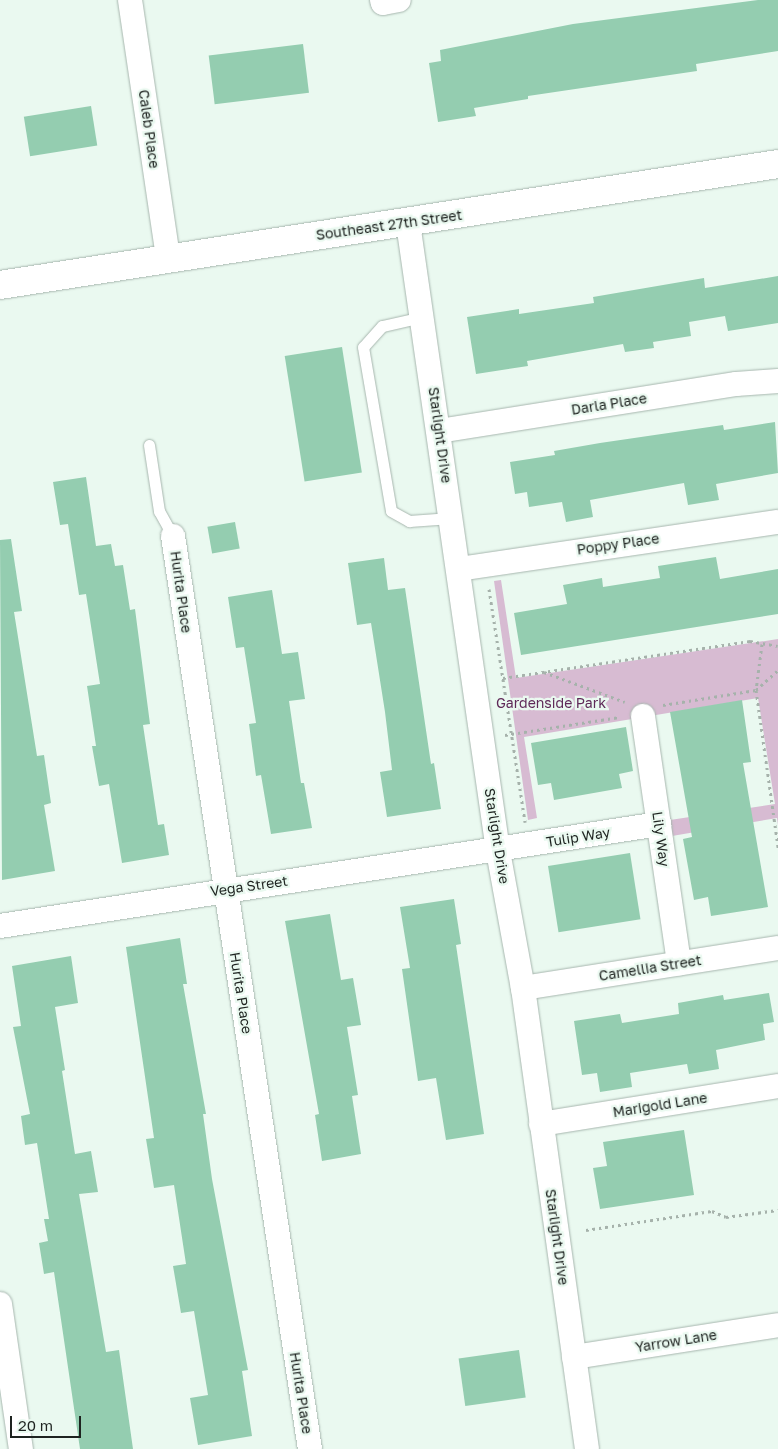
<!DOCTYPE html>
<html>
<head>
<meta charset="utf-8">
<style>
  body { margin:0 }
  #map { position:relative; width:778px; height:1449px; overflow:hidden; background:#eaf9f0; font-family:"Golos Text",sans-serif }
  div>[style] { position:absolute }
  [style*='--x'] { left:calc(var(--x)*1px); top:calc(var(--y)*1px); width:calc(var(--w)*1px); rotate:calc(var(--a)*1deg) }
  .green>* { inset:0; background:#d7bbd2 }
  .building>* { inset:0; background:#94cdb0; transform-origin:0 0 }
  .path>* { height:3px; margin-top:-1.5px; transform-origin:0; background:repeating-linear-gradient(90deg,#a6b2ab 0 2.5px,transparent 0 6.5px) }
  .roads { filter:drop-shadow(0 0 1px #a7b6ae) drop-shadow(0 0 1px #a7b6ae) }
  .service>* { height:11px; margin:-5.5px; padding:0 5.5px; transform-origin:5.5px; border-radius:5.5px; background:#fff }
  .minor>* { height:24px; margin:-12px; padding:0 12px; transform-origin:12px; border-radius:12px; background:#fff }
  .primary>* { height:28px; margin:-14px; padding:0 14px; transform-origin:14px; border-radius:14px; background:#fff }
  span { translate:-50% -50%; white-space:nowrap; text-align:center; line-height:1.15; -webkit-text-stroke:4.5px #eaf9f0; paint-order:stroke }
  .street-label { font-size:14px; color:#1e2320 }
  .park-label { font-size:14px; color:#5f2958 }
  .scale { position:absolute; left:10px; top:1416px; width:71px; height:22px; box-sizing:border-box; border:2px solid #1e2320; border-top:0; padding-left:6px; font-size:15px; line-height:18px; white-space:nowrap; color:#1e2320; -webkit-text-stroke:4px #eaf9f0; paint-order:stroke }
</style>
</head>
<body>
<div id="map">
  <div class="green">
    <i style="clip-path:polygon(501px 580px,516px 678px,778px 639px,778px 825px,777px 818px,672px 836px,670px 820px,775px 804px,758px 698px,524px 737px,537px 818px,528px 820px,494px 581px)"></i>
  </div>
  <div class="building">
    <i style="clip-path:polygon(758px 0,778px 0,778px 51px,696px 64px,697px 71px,528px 96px,528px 99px,474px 108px,476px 116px,438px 122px,429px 63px,441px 61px,440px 50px,573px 24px)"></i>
    <i style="left:303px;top:44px;width:49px;height:95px;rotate:83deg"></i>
    <i style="left:91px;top:106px;width:40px;height:68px;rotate:81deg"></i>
    <i style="clip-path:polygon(778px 276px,778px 323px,728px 331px,725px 316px,689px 322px,691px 336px,653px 342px,654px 348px,625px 352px,623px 344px,527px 361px,528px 366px,476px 374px,467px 317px,519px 309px,519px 314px,594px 303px,593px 297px,704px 278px,705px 288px)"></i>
    <i style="left:342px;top:347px;width:127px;height:58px;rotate:81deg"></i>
    <i style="clip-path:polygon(775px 422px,778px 473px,716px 484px,719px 500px,688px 505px,684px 483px,590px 500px,593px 517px,566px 522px,562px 502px,529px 507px,527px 492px,515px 494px,510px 462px,555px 455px,554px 451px,600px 443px,723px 425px,724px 430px)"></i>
    <i style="clip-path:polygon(86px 477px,96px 546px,111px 544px,115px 566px,123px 565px,130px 610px,135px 609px,150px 724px,143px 725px,158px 825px,164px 824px,169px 855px,122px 863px,109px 784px,99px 786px,92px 746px,96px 746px,87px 686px,100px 684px,86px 594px,79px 595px,68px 524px,60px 525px,53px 482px)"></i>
    <i style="left:235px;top:522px;width:27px;height:28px;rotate:80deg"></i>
    <i style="clip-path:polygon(11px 539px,22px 611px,14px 612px,37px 756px,44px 755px,51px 803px,44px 805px,55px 871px,2px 880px,0 540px)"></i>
    <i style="clip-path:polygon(716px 557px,720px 579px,778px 569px,778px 614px,521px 655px,514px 613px,567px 604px,563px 585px,602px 578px,603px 587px,660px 578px,658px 566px)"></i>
    <i style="clip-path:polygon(384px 558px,388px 590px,405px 588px,431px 764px,434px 763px,441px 809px,387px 817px,380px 772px,392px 770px,385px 712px,371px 623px,357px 625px,348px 563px)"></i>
    <i style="clip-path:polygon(272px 590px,282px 654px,298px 652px,305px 699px,289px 701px,301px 783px,304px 783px,312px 828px,271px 834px,261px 775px,256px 776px,249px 724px,256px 723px,244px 647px,236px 648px,228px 597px)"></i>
    <i style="clip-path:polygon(742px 700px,751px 762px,743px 763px,768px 907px,711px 916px,708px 897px,694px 900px,683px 839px,692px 837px,670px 712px)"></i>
    <i style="clip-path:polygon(626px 727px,633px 771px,619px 774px,622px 788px,554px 800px,551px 783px,538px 785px,531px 743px)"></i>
    <i style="left:630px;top:853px;width:67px;height:83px;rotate:81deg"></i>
    <i style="clip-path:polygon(454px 899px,461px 944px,456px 945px,484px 1134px,446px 1140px,436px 1078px,418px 1081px,402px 969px,410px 968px,400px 907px)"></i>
    <i style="clip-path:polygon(330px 914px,341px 980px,353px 978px,361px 1025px,347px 1027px,358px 1095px,352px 1096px,361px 1154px,322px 1161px,315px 1115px,319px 1114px,285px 921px)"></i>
    <i style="clip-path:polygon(180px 938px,187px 984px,183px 984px,206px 1114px,203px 1114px,212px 1179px,248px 1370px,242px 1371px,252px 1436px,198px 1445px,190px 1398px,208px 1395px,194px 1311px,181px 1313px,173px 1266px,186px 1264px,174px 1185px,154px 1188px,146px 1139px,154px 1138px,126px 947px)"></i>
    <i style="clip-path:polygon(71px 956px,78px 1003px,55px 1007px,65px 1070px,62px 1071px,75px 1154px,91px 1151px,98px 1192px,79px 1194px,106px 1352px,119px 1350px,133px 1449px,80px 1449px,54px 1272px,44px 1274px,39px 1243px,48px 1241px,44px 1219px,49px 1219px,37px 1143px,25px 1145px,21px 1116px,30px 1114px,13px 1027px,21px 1026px,12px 966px)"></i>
    <i style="clip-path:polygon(769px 993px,774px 1022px,763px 1024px,765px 1040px,716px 1050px,719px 1069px,689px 1074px,687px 1064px,630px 1073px,632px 1087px,600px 1092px,597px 1073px,582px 1075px,574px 1021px,620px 1014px,622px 1023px,679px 1014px,678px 1003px,723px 995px,724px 1000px)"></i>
    <i style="clip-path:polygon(684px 1130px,694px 1195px,600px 1209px,593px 1168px,607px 1166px,603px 1142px)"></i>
    <i style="left:519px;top:1350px;width:48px;height:61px;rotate:82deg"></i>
  </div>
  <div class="path">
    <i style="--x:489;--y:589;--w:236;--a:81.2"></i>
    <i style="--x:762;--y:644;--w:46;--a:97.4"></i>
    <i style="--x:756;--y:690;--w:159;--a:82"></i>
    <i style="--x:544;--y:672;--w:86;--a:20.3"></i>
    <i style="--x:503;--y:678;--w:250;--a:-8.5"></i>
    <i style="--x:750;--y:641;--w:28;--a:10"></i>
    <i style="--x:663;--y:705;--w:94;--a:-9.2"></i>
    <i style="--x:756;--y:690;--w:30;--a:-42"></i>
    <i style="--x:505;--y:735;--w:116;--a:-8.9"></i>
    <i style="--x:586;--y:1230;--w:127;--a:-8.6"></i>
    <i style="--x:712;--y:1211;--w:15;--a:23"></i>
    <i style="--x:726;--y:1217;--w:52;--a:-7.7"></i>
  </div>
  <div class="roads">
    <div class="service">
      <i style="--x:422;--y:317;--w:41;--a:167.3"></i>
      <i style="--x:382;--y:326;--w:28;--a:132"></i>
      <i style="--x:363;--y:347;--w:166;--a:80.3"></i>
      <i style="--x:391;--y:511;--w:21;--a:29"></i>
      <i style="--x:409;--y:521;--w:42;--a:-4.1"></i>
      <i style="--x:149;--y:445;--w:67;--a:81.4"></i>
      <i style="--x:159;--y:511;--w:29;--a:61"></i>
    </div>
    <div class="minor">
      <i style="--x:130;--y:0;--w:260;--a:81.6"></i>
      <i style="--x:382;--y:0;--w:3;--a:72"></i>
      <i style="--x:383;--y:3;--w:16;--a:-11"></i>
      <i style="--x:408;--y:223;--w:634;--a:81.84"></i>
      <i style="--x:498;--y:851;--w:139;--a:79.7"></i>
      <i style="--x:523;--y:988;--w:465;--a:82.1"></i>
      <i style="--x:439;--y:431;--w:301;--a:-9"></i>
      <i style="--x:736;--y:384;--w:42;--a:-4.1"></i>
      <i style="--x:173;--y:536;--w:923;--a:81.47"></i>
      <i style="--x:459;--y:569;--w:322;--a:-8.4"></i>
      <i style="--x:643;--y:716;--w:250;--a:81.7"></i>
      <i style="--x:0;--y:926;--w:667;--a:-8.8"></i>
      <i style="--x:523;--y:988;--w:258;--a:-8.9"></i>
      <i style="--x:541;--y:1124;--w:240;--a:-9.1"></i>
      <i style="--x:0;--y:1304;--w:147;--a:81.8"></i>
      <i style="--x:574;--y:1357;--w:206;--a:-8.9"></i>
    </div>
    <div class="primary">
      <i style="--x:0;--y:285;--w:787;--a:-8.84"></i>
    </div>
  </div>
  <div class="street-label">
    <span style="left:149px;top:129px;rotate:82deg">Caleb Place</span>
    <span style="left:389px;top:225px;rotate:-8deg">Southeast 27th Street</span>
    <span style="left:609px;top:404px;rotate:-9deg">Darla Place</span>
    <span style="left:440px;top:435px;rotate:82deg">Starlight Drive</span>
    <span style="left:618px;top:544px;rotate:-8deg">Poppy Place</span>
    <span style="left:181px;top:592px;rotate:82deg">Hurita Place</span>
    <span style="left:497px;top:836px;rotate:81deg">Starlight Drive</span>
    <span style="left:578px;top:837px;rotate:-9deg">Tulip Way</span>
    <span style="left:661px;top:839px;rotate:82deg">Lily Way</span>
    <span style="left:249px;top:886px;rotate:-8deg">Vega Street</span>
    <span style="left:650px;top:968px;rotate:-9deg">Camellia Street</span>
    <span style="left:241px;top:993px;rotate:81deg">Hurita Place</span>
    <span style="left:660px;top:1105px;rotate:-9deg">Marigold Lane</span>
    <span style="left:557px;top:1237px;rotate:82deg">Starlight Drive</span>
    <span style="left:676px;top:1341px;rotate:-9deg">Yarrow Lane</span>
    <span style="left:301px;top:1393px;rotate:81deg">Hurita Place</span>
  </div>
  <div class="park-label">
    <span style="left:551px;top:703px">Gardenside Park</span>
  </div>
  <div class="scale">20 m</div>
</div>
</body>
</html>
